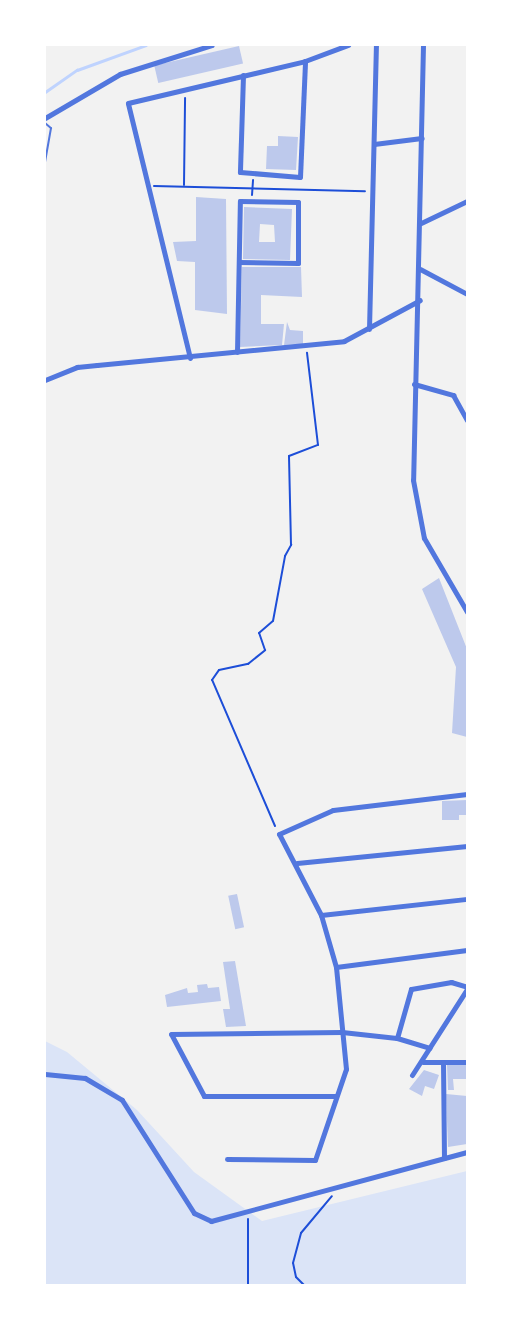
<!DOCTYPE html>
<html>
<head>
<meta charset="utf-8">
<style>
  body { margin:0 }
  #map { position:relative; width:512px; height:1330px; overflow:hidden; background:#f2f2f2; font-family:"DM Sans",sans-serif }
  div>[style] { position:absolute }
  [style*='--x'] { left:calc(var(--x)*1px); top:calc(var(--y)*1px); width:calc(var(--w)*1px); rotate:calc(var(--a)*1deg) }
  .green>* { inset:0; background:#dbe4f7 }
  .stream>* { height:3px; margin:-1.5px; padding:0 1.5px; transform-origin:1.5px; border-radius:1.5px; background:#bfd3fe }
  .building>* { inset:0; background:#bdc9ec; transform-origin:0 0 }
  .path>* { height:2px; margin:-1px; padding:0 1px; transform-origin:1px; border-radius:1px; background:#1d4ed8 }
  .service>* { height:2px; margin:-1px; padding:0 1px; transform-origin:1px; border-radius:1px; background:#5277de }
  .minor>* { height:5px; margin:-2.5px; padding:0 2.5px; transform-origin:2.5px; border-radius:2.5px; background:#5277de }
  span { translate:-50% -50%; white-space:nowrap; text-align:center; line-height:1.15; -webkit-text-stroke:6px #fff; paint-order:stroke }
  .frame { position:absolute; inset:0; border:46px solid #fff; pointer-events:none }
</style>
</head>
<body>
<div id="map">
  <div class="green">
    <i style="clip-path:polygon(45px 1041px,67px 1052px,137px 1110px,194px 1172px,262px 1221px,467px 1171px,467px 1285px,45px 1285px)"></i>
  </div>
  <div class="stream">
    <i style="--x:45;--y:92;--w:39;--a:-35"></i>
    <i style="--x:77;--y:70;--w:73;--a:-19.9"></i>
  </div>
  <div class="building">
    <i style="left:239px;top:46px;width:18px;height:87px;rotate:77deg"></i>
    <i style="clip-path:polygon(278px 136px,298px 137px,296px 170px,266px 169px,267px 146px,278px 146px)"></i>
    <i style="clip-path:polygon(196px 197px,226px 199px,227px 314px,195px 310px,195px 262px,177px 261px,173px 242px,196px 241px)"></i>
    <i style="clip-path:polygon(evenodd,244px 207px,292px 209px,290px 260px,243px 259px,244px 207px,260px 224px,274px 225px,275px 242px,259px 242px,260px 224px)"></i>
    <i style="clip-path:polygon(242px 267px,301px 267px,302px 297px,261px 295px,261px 324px,284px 324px,282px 345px,240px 347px)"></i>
    <i style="clip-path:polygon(287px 322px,290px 330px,303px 331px,303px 344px,284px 345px)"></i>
    <i style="clip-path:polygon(439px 578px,467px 649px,467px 737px,452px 733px,456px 667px,422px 589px)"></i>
    <i style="clip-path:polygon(467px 800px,467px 815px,459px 815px,459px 820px,442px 820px,442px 801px)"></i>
    <i style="left:237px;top:894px;width:34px;height:9px;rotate:78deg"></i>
    <i style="clip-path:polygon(235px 961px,246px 1026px,226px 1027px,223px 1009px,230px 1009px,223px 962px)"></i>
    <i style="clip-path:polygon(207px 984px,208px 988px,219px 987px,221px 1001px,167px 1007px,165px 995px,187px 988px,188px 993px,198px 992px,197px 985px)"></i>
    <i style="clip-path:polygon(467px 1064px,467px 1079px,453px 1079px,454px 1090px,448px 1090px,447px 1065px)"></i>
    <i style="clip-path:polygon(424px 1070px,439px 1075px,434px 1089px,425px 1086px,422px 1096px,409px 1089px)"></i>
    <i style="clip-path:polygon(446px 1094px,467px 1096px,467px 1144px,448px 1147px)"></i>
  </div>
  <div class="path">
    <i style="--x:184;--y:185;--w:87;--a:-89.3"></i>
    <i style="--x:154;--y:186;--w:211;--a:1.4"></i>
    <i style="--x:252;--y:195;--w:15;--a:-86"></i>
    <i style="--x:275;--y:826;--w:159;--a:-113.3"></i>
    <i style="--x:212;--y:680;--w:12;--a:-55"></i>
    <i style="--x:219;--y:670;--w:30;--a:-12"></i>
    <i style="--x:248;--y:664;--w:22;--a:-39"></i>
    <i style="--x:265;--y:650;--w:18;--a:-109"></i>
    <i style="--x:259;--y:633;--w:18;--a:-41"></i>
    <i style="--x:273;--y:621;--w:66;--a:-79.5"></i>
    <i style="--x:285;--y:556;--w:13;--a:-61"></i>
    <i style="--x:291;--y:545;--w:89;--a:-91.3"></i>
    <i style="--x:289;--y:456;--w:31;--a:-21"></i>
    <i style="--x:318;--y:445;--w:93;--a:-96.8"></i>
    <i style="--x:248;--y:1285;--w:66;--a:-90"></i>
    <i style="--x:304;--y:1285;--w:11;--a:-135"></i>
    <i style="--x:296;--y:1277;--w:14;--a:-102"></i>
    <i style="--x:293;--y:1263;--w:31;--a:-75"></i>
    <i style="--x:301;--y:1233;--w:48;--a:-50"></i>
  </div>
  <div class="service">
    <i style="--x:45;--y:123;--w:8;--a:40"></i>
    <i style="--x:51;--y:128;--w:36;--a:100"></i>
  </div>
  <div class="minor">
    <i style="--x:423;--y:45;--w:435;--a:91.3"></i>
    <i style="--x:413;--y:480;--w:59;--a:79.3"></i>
    <i style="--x:424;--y:538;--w:86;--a:59.8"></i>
    <i style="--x:243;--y:75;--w:97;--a:91.8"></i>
    <i style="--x:240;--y:172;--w:60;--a:4.8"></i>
    <i style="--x:300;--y:177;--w:116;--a:-87.5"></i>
    <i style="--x:45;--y:118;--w:87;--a:-30.4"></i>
    <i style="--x:120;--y:74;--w:96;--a:-17.5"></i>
    <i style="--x:374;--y:144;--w:48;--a:-7.1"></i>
    <i style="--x:421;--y:223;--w:51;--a:-25.6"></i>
    <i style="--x:420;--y:269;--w:53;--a:28"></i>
    <i style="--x:369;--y:329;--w:284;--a:-88.6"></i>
    <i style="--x:237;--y:352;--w:151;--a:-88.9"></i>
    <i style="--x:240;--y:201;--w:58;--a:1"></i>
    <i style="--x:298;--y:202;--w:61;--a:90"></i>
    <i style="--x:298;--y:263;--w:59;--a:-179"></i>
    <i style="--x:190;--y:358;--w:262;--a:-103.7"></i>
    <i style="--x:128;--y:103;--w:182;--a:-13.3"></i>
    <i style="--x:305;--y:61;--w:46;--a:-20.4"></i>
    <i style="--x:45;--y:380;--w:35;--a:-22"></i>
    <i style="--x:77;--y:367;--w:20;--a:-6"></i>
    <i style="--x:97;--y:365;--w:248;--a:-5.5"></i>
    <i style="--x:344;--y:341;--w:86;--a:-28.3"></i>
    <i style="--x:414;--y:384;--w:41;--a:15.8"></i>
    <i style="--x:453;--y:395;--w:29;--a:61"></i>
    <i style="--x:297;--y:863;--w:171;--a:-5.7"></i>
    <i style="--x:321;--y:915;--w:147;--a:-6.3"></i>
    <i style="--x:336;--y:967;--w:132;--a:-7.4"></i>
    <i style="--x:397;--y:1038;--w:51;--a:-74.1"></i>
    <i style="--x:411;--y:989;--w:41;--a:-9.9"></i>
    <i style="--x:451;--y:982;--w:17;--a:17"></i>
    <i style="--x:423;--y:1062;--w:44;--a:0"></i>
    <i style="--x:443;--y:1062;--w:96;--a:89.4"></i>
    <i style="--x:45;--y:1074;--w:40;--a:5.7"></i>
    <i style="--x:85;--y:1078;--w:43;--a:30.7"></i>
    <i style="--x:122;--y:1100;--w:134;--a:57.5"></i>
    <i style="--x:194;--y:1213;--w:19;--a:25"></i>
    <i style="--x:211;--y:1221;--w:265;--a:-15.1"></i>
    <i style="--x:412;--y:1075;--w:102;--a:-57.4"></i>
    <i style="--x:336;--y:1096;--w:132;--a:180"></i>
    <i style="--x:204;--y:1096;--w:70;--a:-118"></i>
    <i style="--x:171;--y:1034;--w:171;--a:-0.7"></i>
    <i style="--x:342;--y:1032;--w:55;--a:6.2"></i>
    <i style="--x:397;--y:1038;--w:34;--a:17"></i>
    <i style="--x:227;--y:1159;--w:88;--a:0.7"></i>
    <i style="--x:315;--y:1160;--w:96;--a:-71.2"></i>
    <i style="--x:346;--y:1069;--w:102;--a:-95.6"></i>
    <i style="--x:336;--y:967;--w:54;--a:-106.1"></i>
    <i style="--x:321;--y:915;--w:91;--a:-117.4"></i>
    <i style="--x:279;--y:834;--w:59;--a:-24"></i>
    <i style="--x:333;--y:810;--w:135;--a:-6.8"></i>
  </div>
  <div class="frame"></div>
</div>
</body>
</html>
